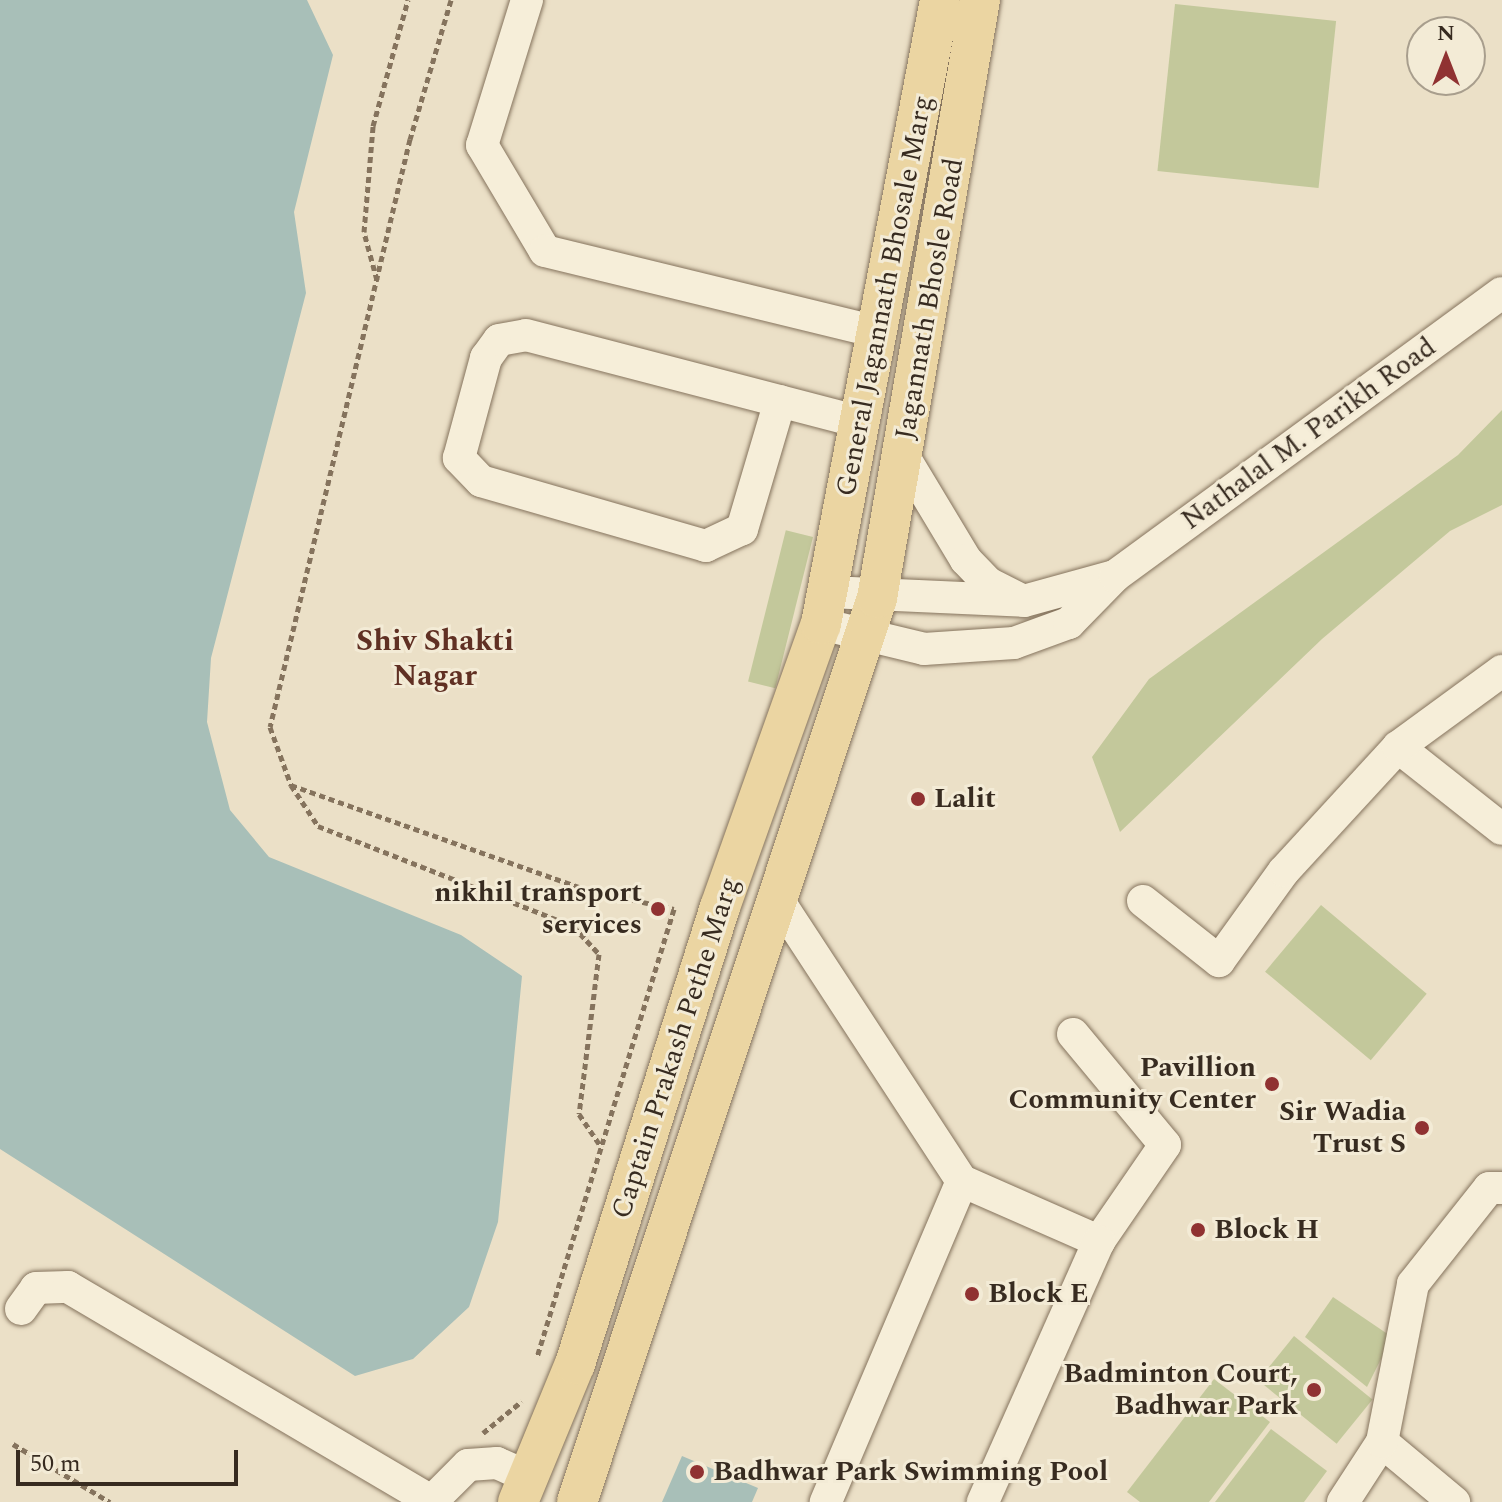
<!DOCTYPE html>
<html>
<head>
<meta charset="utf-8">
<style>
	body { margin:0 }
	#map { position:relative; width:1502px; height:1502px; overflow:hidden; background:#ebe0c7; font-family:Spectral,serif }
	div>[style] { position:absolute }
	.green>* { inset:0; background:#c3c89b; transform-origin:0 0 }
	.water>* { inset:0; background:#a8bfb8 }
	.path>* { height:5px; margin-top:-2.5px; transform-origin:0; background:repeating-linear-gradient(90deg,#85735d 0 6px,transparent 0 10px) }
	.roads { filter:drop-shadow(0 0 2px #85735d) drop-shadow(0 0 2px #85735d) }
	.minor>* { height:32px; margin:-16px; padding:0 16px; transform-origin:16px; border-radius:16px; background:#f6eed9 }
	.major>* { height:40px; margin:-20px; padding:0 20px; transform-origin:20px; border-radius:20px; background:#ebd5a2 }
	.dots>* { width:22px; height:22px; translate:-50% -50%; box-sizing:border-box; border:4px solid #f3ebd6; border-radius:50% }
	span { translate:-50% -50%; white-space:nowrap; text-align:center; line-height:1.15; -webkit-text-stroke:6px #f3ebd6; paint-order:stroke }
	.street-label { font-size:28px; color:#372b20 }
	.poi-label { font-size:28px; color:#372b20; font-weight:700 }
	.left { translate:0 -50%; text-align:left }
	.right { translate:-100% -50%; text-align:right }
	.neighbourhood-label { font-size:30px; color:#603023; font-weight:700 }
	.north { position:absolute; left:1406px; top:16px; width:80px; height:80px; box-sizing:border-box; background:#f3ebd6; border:2px solid #a89e8d; border-radius:50%; rotate:0deg; font-size:22px; font-weight:700; line-height:32px; text-align:center; color:#372b20 }
	.north::after { content:''; display:block; margin:auto; width:28px; height:36px; background:#903232; clip-path:polygon(50% 0,100% 100%,50% 72%,0 100%) }
	.scale { position:absolute; left:16px; top:1450px; width:222px; height:36px; box-sizing:border-box; border:4px solid #372b20; border-top:0; padding-left:10px; font-size:24px; line-height:28px; white-space:nowrap; color:#372b20; -webkit-text-stroke:6px #f3ebd6; paint-order:stroke }
</style>
</head>
<body>
<div id="map">
	<div class="green">
		<i style="left:1175px;top:4px;width:162px;height:168px;rotate:6deg"></i>
		<i style="clip-path:polygon(1502px 410px,1502px 505px,1450px 531px,1322px 639px,1120px 832px,1092px 757px,1149px 679px,1458px 455px)"></i>
		<i style="left:813px;top:537px;width:156px;height:28px;rotate:104deg"></i>
		<i style="left:1321px;top:905px;width:138px;height:87px;rotate:40deg"></i>
		<i style="clip-path:polygon(1333px 1297px,1392px 1337px,1367px 1387px,1305px 1337px)"></i>
		<i style="left:1294px;top:1336px;width:101px;height:57px;rotate:39deg"></i>
		<i style="clip-path:polygon(1214px 1379px,1270px 1422px,1209px 1502px,1140px 1502px,1127px 1492px)"></i>
		<i style="clip-path:polygon(1271px 1429px,1327px 1471px,1304px 1502px,1215px 1502px)"></i>
	</div>
	<div class="water">
		<i style="clip-path:polygon(0 0,307px 0,333px 55px,294px 212px,306px 293px,211px 658px,207px 722px,230px 810px,269px 857px,461px 935px,522px 976px,498px 1222px,469px 1307px,413px 1359px,355px 1376px,0 1149px)"></i>
		<i style="clip-path:polygon(682px 1456px,758px 1488px,752px 1502px,662px 1502px)"></i>
	</div>
	<div class="path">
		<i style="left:451px;top:0;width:145px;rotate:106.4deg"></i>
		<i style="left:410px;top:139px;width:604px;rotate:103.39deg"></i>
		<i style="left:270px;top:727px;width:62px;rotate:70.1deg"></i>
		<i style="left:291px;top:785px;width:311px;rotate:19.5deg"></i>
		<i style="left:584px;top:889px;width:92px;rotate:12.5deg"></i>
		<i style="left:674px;top:909px;width:469px;rotate:107deg"></i>
		<i style="left:377px;top:280px;width:50px;rotate:-105.2deg"></i>
		<i style="left:364px;top:232px;width:106px;rotate:-85.1deg"></i>
		<i style="left:373px;top:126px;width:131px;rotate:-74.5deg"></i>
		<i style="left:291px;top:785px;width:49px;rotate:56.6deg"></i>
		<i style="left:318px;top:826px;width:274px;rotate:21.4deg"></i>
		<i style="left:573px;top:926px;width:38px;rotate:47deg"></i>
		<i style="left:599px;top:954px;width:161px;rotate:97.1deg"></i>
		<i style="left:579px;top:1114px;width:40px;rotate:56deg"></i>
		<i style="left:483px;top:1433px;width:50px;rotate:-39.4deg"></i>
		<i style="left:13px;top:1444px;width:113px;rotate:30.9deg"></i>
	</div>
	<div class="roads">
		<div class="minor">
			<i style="left:527px;top:0;width:152px;rotate:107.2deg"></i>
			<i style="left:482px;top:145px;width:123px;rotate:59.3deg"></i>
			<i style="left:545px;top:251px;width:343px;rotate:13.7deg"></i>
			<i style="left:780px;top:401px;width:134px;rotate:106.5deg"></i>
			<i style="left:742px;top:529px;width:40px;rotate:155deg"></i>
			<i style="left:706px;top:546px;width:234px;rotate:-163.9deg"></i>
			<i style="left:481px;top:481px;width:32px;rotate:-134deg"></i>
			<i style="left:459px;top:458px;width:104px;rotate:-74.9deg"></i>
			<i style="left:486px;top:358px;width:22px;rotate:-54deg"></i>
			<i style="left:499px;top:340px;width:27px;rotate:-10deg"></i>
			<i style="left:526px;top:335px;width:346px;rotate:14.6deg"></i>
			<i style="left:904px;top:457px;width:120px;rotate:59deg"></i>
			<i style="left:966px;top:560px;width:32px;rotate:46deg"></i>
			<i style="left:988px;top:583px;width:36px;rotate:27deg"></i>
			<i style="left:829px;top:592px;width:195px;rotate:2.6deg"></i>
			<i style="left:1024px;top:601px;width:94px;rotate:-15.4deg"></i>
			<i style="left:821px;top:624px;width:106px;rotate:13.6deg"></i>
			<i style="left:924px;top:649px;width:90px;rotate:-3.8deg"></i>
			<i style="left:1014px;top:643px;width:59px;rotate:-20deg"></i>
			<i style="left:1069px;top:623px;width:66px;rotate:-45.6deg"></i>
			<i style="left:1115px;top:576px;width:479px;rotate:-36.2deg"></i>
			<i style="left:1398px;top:747px;width:132px;rotate:38.3deg"></i>
			<i style="left:778px;top:900px;width:336px;rotate:56.8deg"></i>
			<i style="left:962px;top:1181px;width:349px;rotate:113deg"></i>
			<i style="left:1143px;top:901px;width:97px;rotate:38.3deg"></i>
			<i style="left:1219px;top:961px;width:111px;rotate:-54.2deg"></i>
			<i style="left:1284px;top:871px;width:168px;rotate:-47.4deg"></i>
			<i style="left:1398px;top:747px;width:129px;rotate:-36.2deg"></i>
			<i style="left:1073px;top:1034px;width:144px;rotate:50.3deg"></i>
			<i style="left:1165px;top:1145px;width:116px;rotate:124.5deg"></i>
			<i style="left:962px;top:1181px;width:150px;rotate:23.7deg"></i>
			<i style="left:1099px;top:1241px;width:286px;rotate:114deg"></i>
			<i style="left:21px;top:1309px;width:26px;rotate:-54deg"></i>
			<i style="left:36px;top:1288px;width:32px;rotate:-2deg"></i>
			<i style="left:68px;top:1287px;width:422px;rotate:30.5deg"></i>
			<i style="left:432px;top:1501px;width:51px;rotate:-45deg"></i>
			<i style="left:468px;top:1465px;width:29px;rotate:-4deg"></i>
			<i style="left:497px;top:1463px;width:34px;rotate:24deg"></i>
			<i style="left:1382px;top:1442px;width:94px;rotate:39.8deg"></i>
			<i style="left:1343px;top:1502px;width:72px;rotate:-57deg"></i>
			<i style="left:1382px;top:1442px;width:161px;rotate:-78.9deg"></i>
			<i style="left:1413px;top:1284px;width:122px;rotate:-51.6deg"></i>
			<i style="left:1489px;top:1188px;width:13px"></i>
		</div>
		<div class="major">
			<i style="left:518px;top:1502px;width:149px;rotate:-67.6deg"></i>
			<i style="left:575px;top:1364px;width:479px;rotate:-72.4deg"></i>
			<i style="left:720px;top:907px;width:300px;rotate:-70.4deg"></i>
			<i style="left:821px;top:624px;width:635px;rotate:-79.2deg"></i>
			<i style="left:577px;top:1502px;width:952px;rotate:-71.64deg"></i>
			<i style="left:877px;top:598px;width:607px;rotate:-80.23deg"></i>
		</div>
	</div>
	<div class="dots">
		<i style="left:918px;top:799px;background:#903232"></i>
		<i style="left:658px;top:909px;background:#903232"></i>
		<i style="left:1272px;top:1084px;background:#903232"></i>
		<i style="left:1422px;top:1128px;background:#903232"></i>
		<i style="left:1198px;top:1230px;background:#903232"></i>
		<i style="left:972px;top:1294px;background:#903232"></i>
		<i style="left:1314px;top:1390px;background:#903232"></i>
		<i style="left:697px;top:1472px;background:#903232"></i>
	</div>
	<div class="street-label">
		<span style="left:885px;top:296px;rotate:-79deg">General Jagannath Bhosale Marg</span>
		<span style="left:930px;top:299px;rotate:-80deg">Jagannath Bhosle Road</span>
		<span style="left:1309px;top:434px;rotate:-36deg">Nathalal M. Parikh Road</span>
		<span style="left:676px;top:1048px;rotate:-72deg">Captain Prakash Pethe Marg</span>
	</div>
	<div class="poi-label">
		<span class="left" style="left:934px;top:799px">Lalit</span>
		<span class="right" style="left:642px;top:909px">nikhil transport<br>services</span>
		<span class="right" style="left:1256px;top:1084px">Pavillion<br>Community Center</span>
		<span class="right" style="left:1406px;top:1128px">Sir Wadia<br>Trust S</span>
		<span class="left" style="left:1214px;top:1230px">Block H</span>
		<span class="left" style="left:988px;top:1294px">Block E</span>
		<span class="right" style="left:1298px;top:1390px">Badminton Court,<br>Badhwar Park</span>
		<span class="left" style="left:713px;top:1472px">Badhwar Park Swimming Pool</span>
	</div>
	<div class="neighbourhood-label">
		<span style="left:435px;top:658px">Shiv Shakti<br>Nagar</span>
	</div>
	<div class="north">N</div>
	<div class="scale">50 m</div>
</div>
</body>
</html>
